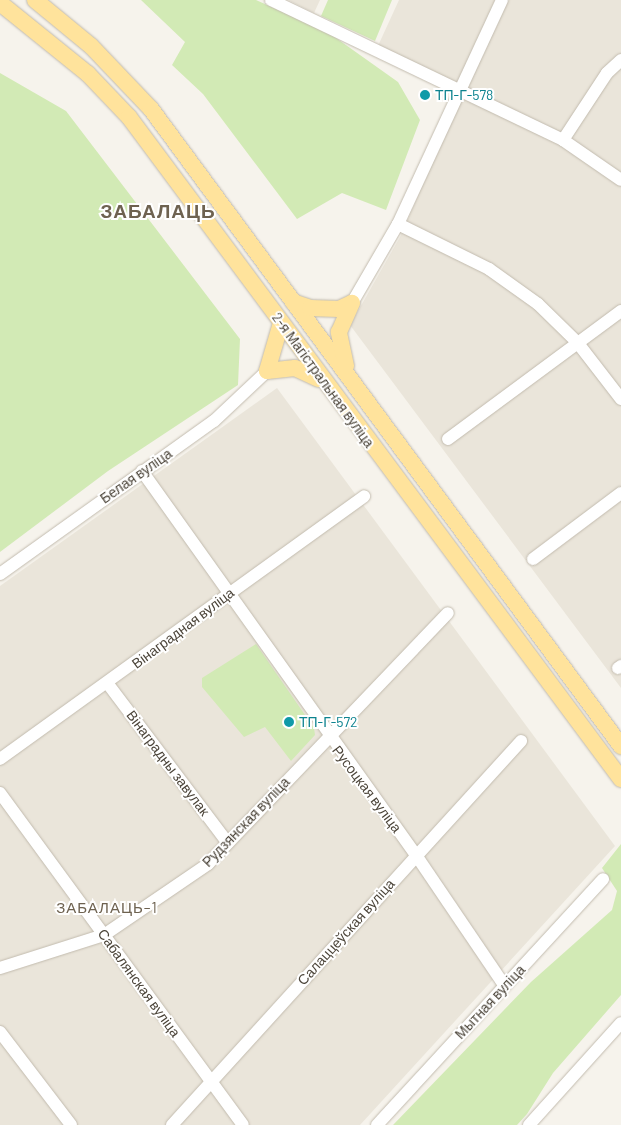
<!DOCTYPE html>
<html>
<head>
<meta charset="utf-8">
<style>
	body { margin:0 }
	#map { position:relative; width:621px; height:1125px; overflow:hidden; background:#f6f3ec; font-family:Barlow,sans-serif }
	div>[style] { position:absolute }
	.residential>* { inset:0; background:#eae5da }
	.green>* { inset:0; background:#d2eab5 }
	.roads { filter:drop-shadow(0 0 1px #c2bbae) drop-shadow(0 0 1px #c2bbae) }
	.minor>* { height:12px; margin:-6px; padding:0 6px; transform-origin:6px; border-radius:6px; background:#fff }
	.major>* { height:16px; margin:-8px; padding:0 8px; transform-origin:8px; border-radius:8px; background:#ffe39c }
	.dots>* { width:14px; height:14px; translate:-50% -50%; box-sizing:border-box; border:2px solid #fff; border-radius:50% }
	span { translate:-50% -50%; white-space:nowrap; text-align:center; line-height:1.15; -webkit-text-stroke:4px #fff; paint-order:stroke }
	.culture-label { font-size:14px; color:#0d838f }
	.left { translate:0 -50%; text-align:left }
	.street-label { font-size:14px; color:#4b4439 }
	.neighbourhood-label { font-size:15px; color:#6e6250; letter-spacing:1px }
	.district-label { font-size:19px; color:#6e6250; font-weight:700; letter-spacing:1px }
</style>
</head>
<body>
<div id="map">
	<div class="residential">
		<i style="clip-path:polygon(288px 0,320px 0,314px 13px)"></i>
		<i style="clip-path:polygon(399px 0,621px 0,621px 688px,350px 325px,400px 237px,465px 89px,377px 48px)"></i>
		<i style="clip-path:polygon(277px 388px,615px 846px,360px 1125px,0 1125px,0 586px)"></i>
	</div>
	<div class="green">
		<i style="clip-path:polygon(141px 0,256px 0,329px 33px,398px 82px,420px 120px,386px 210px,342px 193px,297px 219px,203px 94px,172px 65px,185px 42px)"></i>
		<i style="clip-path:polygon(328px 0,392px 0,375px 41px,321px 16px)"></i>
		<i style="clip-path:polygon(0 73px,66px 111px,240px 339px,238px 385px,108px 471px,0 552px)"></i>
		<i style="clip-path:polygon(256px 644px,314px 728px,315px 735px,291px 761px,265px 727px,244px 737px,202px 687px,202px 678px)"></i>
		<i style="clip-path:polygon(621px 844px,621px 995px,553px 1073px,527px 1114px,517px 1125px,393px 1125px,531px 982px,612px 910px,617px 891px,602px 868px)"></i>
	</div>
	<div class="roads">
		<div class="minor">
			<i style="left:271px;top:0;width:324px;rotate:25.6deg"></i>
			<i style="left:563px;top:140px;width:70px;rotate:34.6deg"></i>
			<i style="left:563px;top:140px;width:80px;rotate:-56.7deg"></i>
			<i style="left:607px;top:73px;width:19px;rotate:-43deg"></i>
			<i style="left:398px;top:224px;width:102px;rotate:26.3deg"></i>
			<i style="left:489px;top:269px;width:60px;rotate:35.5deg"></i>
			<i style="left:538px;top:304px;width:54px;rotate:44.3deg"></i>
			<i style="left:577px;top:342px;width:72px;rotate:52.3deg"></i>
			<i style="left:352px;top:303px;width:91px;rotate:-59.8deg"></i>
			<i style="left:398px;top:224px;width:247px;rotate:-65.1deg"></i>
			<i style="left:448px;top:439px;width:215px;rotate:-36.5deg"></i>
			<i style="left:142px;top:471px;width:472px;rotate:54.5deg"></i>
			<i style="left:416px;top:855px;width:157px;rotate:55.9deg"></i>
			<i style="left:533px;top:559px;width:110px;rotate:-36.9deg"></i>
			<i style="left:0;top:574px;width:263px;rotate:-35.6deg"></i>
			<i style="left:214px;top:421px;width:73px;rotate:-43.3deg"></i>
			<i style="left:618px;top:668px;width:4px;rotate:-34deg"></i>
			<i style="left:108px;top:684px;width:199px;rotate:53deg"></i>
			<i style="left:0;top:759px;width:449px;rotate:-35.8deg"></i>
			<i style="left:0;top:793px;width:411px;rotate:53.8deg"></i>
			<i style="left:0;top:968px;width:109px;rotate:-17.6deg"></i>
			<i style="left:104px;top:935px;width:126px;rotate:-34.3deg"></i>
			<i style="left:208px;top:864px;width:347px;rotate:-46.3deg"></i>
			<i style="left:0;top:1032px;width:117px;rotate:52.6deg"></i>
			<i style="left:172px;top:1125px;width:519px;rotate:-47.73deg"></i>
			<i style="left:377px;top:1125px;width:334px;rotate:-47.4deg"></i>
			<i style="left:529px;top:1125px;width:137px;rotate:-48deg"></i>
		</div>
		<div class="major">
			<i style="left:35px;top:0;width:72px;rotate:39.4deg"></i>
			<i style="left:91px;top:46px;width:87px;rotate:46.4deg"></i>
			<i style="left:151px;top:109px;width:792px;rotate:53.58deg"></i>
			<i style="left:0;top:3px;width:113px;rotate:38.9deg"></i>
			<i style="left:88px;top:74px;width:59px;rotate:46.4deg"></i>
			<i style="left:129px;top:117px;width:825px;rotate:53.38deg"></i>
			<i style="left:293px;top:302px;width:18px;rotate:19deg"></i>
			<i style="left:310px;top:308px;width:29px;rotate:2deg"></i>
			<i style="left:339px;top:309px;width:14px;rotate:-25deg"></i>
			<i style="left:346px;top:366px;width:35px;rotate:-102deg"></i>
			<i style="left:339px;top:332px;width:32px;rotate:-66deg"></i>
			<i style="left:267px;top:371px;width:28px;rotate:-6deg"></i>
			<i style="left:295px;top:368px;width:26px;rotate:25deg"></i>
			<i style="left:267px;top:371px;width:50px;rotate:-73.7deg"></i>
		</div>
	</div>
	<div class="dots">
		<i style="left:425px;top:95px;background:#0f9aa8"></i>
		<i style="left:289px;top:722px;background:#0f9aa8"></i>
	</div>
	<div class="culture-label">
		<span class="left" style="left:435px;top:95px">ТП-Г-578</span>
		<span class="left" style="left:299px;top:722px">ТП-Г-572</span>
	</div>
	<div class="street-label">
		<span style="left:323px;top:380px;rotate:54deg">2-я Магістральная вуліца</span>
		<span style="left:136px;top:476px;rotate:-35deg">Белая вуліца</span>
		<span style="left:183px;top:628px;rotate:-37deg">Вінаградная вуліца</span>
		<span style="left:168px;top:763px;rotate:53deg">Вінаградны завулак</span>
		<span style="left:367px;top:789px;rotate:53deg">Русоцкая вуліца</span>
		<span style="left:246px;top:822px;rotate:-46deg">Рудзянская вуліца</span>
		<span style="left:346px;top:932px;rotate:-48deg">Салаццеўская вуліца</span>
		<span style="left:139px;top:983px;rotate:54deg">Сабалянская вуліца</span>
		<span style="left:490px;top:1002px;rotate:-47deg">Мытная вуліца</span>
	</div>
	<div class="neighbourhood-label">
		<span style="left:107px;top:908px">ЗАБАЛАЦЬ–1</span>
	</div>
	<div class="district-label">
		<span style="left:158px;top:211px">ЗАБАЛАЦЬ</span>
	</div>
</div>
</body>
</html>
